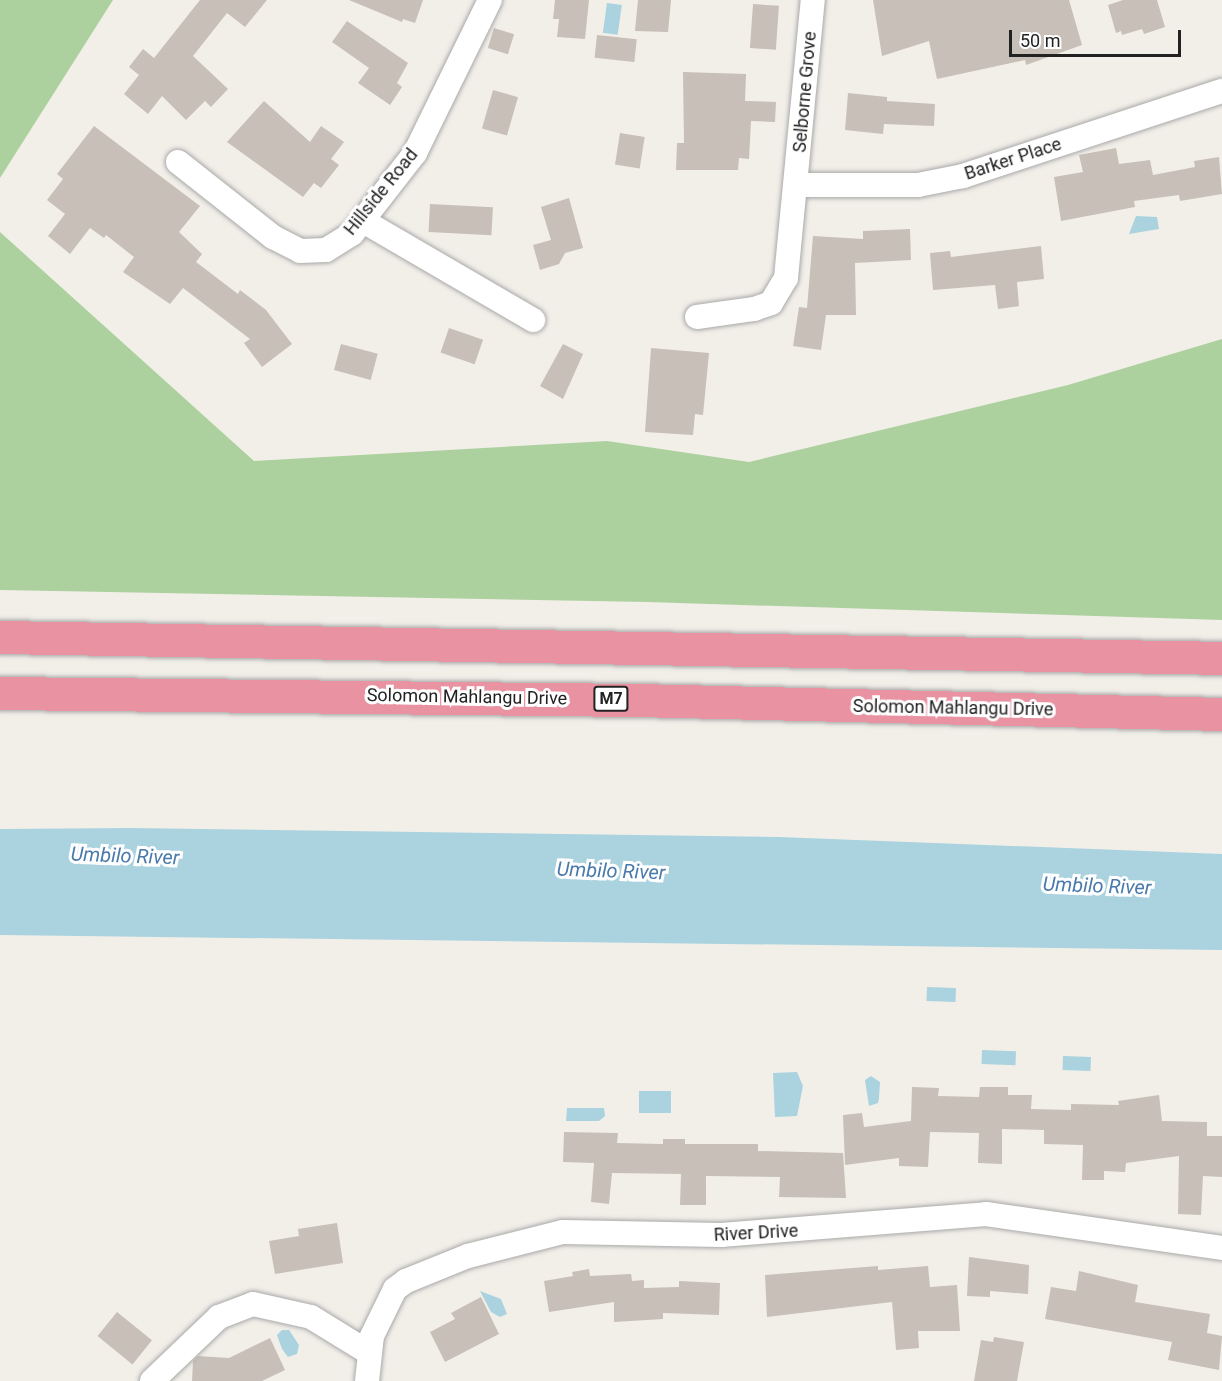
<!DOCTYPE html>
<html>
<head>
<meta charset="utf-8">
<style>
	body { margin:0 }
	#map { position:relative; width:1222px; height:1381px; overflow:hidden; background:#f2efe9; font-family:Roboto,sans-serif }
	div>[style] { position:absolute }
	.forest>* { inset:0; background:#add19e }
	.water>* { inset:0; background:#aad3df; transform-origin:0 0 }
	.building>* { inset:0; background:#c7bfb8; transform-origin:0 0 }
	.roads { filter:drop-shadow(0 0 2px #a9a9a9) drop-shadow(0 0 2px #a9a9a9) }
	.minor>* { height:24px; margin:-12px; padding:0 12px; transform-origin:12px; border-radius:12px; background:#fff }
	.highway>* { height:33px; margin:-16.5px; padding:0 16.5px; transform-origin:16.5px; border-radius:16.5px; background:#e892a2 }
	span { translate:-50% -50%; white-space:nowrap; text-align:center; line-height:1.15; -webkit-text-stroke:6px #fff; paint-order:stroke }
	.shield-label span { padding:2px 4px; background:#fff; border:2px solid; border-radius:4px; -webkit-text-stroke-width:0 }
	.shield-label { font-size:16px; color:#222; font-weight:700 }
	.street-label { font-size:18px; color:#222 }
	.water-label { font-size:20px; color:#4a7aab; font-style:italic }
	.scale { position:absolute; left:1009px; top:30px; width:172px; height:27px; box-sizing:border-box; border:3px solid #222; border-top:0; padding-left:8px; font-size:18px; line-height:21px; white-space:nowrap; color:#222; -webkit-text-stroke:4px #fff; paint-order:stroke }
</style>
</head>
<body>
<div id="map">
	<div class="forest">
		<i style="clip-path:polygon(0 0,113px 0,0 178px)"></i>
		<i style="clip-path:polygon(0 232px,254px 461px,607px 441px,749px 462px,1068px 385px,1222px 339px,1222px 620px,647px 602px,0 590px)"></i>
	</div>
	<div class="water">
		<i style="left:607px;top:3px;width:15px;height:30px;rotate:8deg"></i>
		<i style="clip-path:polygon(1136px 216px,1157px 217px,1159px 229px,1129px 234px)"></i>
		<i style="clip-path:polygon(131px 828px,779px 837px,1222px 854px,1222px 950px,0 935px,0 829px)"></i>
		<i style="left:927px;top:987px;width:29px;height:14px;rotate:2deg"></i>
		<i style="left:982px;top:1050px;width:34px;height:14px;rotate:2deg"></i>
		<i style="left:1063px;top:1056px;width:28px;height:14px;rotate:2deg"></i>
		<i style="clip-path:polygon(797px 1072px,803px 1086px,797px 1116px,775px 1117px,773px 1073px)"></i>
		<i style="clip-path:polygon(871px 1076px,880px 1082px,879px 1098px,878px 1103px,869px 1106px,865px 1080px)"></i>
		<i style="left:639px;top:1091px;width:32px;height:22px"></i>
		<i style="clip-path:polygon(567px 1108px,604px 1108px,605px 1116px,599px 1121px,566px 1121px)"></i>
		<i style="clip-path:polygon(480px 1291px,501px 1299px,507px 1314px,500px 1317px,491px 1312px)"></i>
		<i style="clip-path:polygon(282px 1330px,289px 1330px,299px 1345px,297px 1354px,288px 1357px,282px 1349px,277px 1335px)"></i>
	</div>
	<div class="building">
		<i style="clip-path:polygon(200px 0,267px 0,245px 27px,227px 13px,193px 56px,228px 89px,211px 107px,205px 101px,186px 120px,162px 96px,148px 114px,124px 94px,139px 75px,129px 67px,143px 49px,154px 58px)"></i>
		<i style="clip-path:polygon(349px 0,423px 0,415px 23px,403px 19px,402px 22px)"></i>
		<i style="clip-path:polygon(555px 0,589px 0,585px 39px,557px 37px,559px 19px,553px 19px)"></i>
		<i style="clip-path:polygon(638px 0,671px 0,668px 32px,635px 31px)"></i>
		<i style="clip-path:polygon(873px 0,1069px 0,1082px 45px,1026px 65px,1025px 60px,937px 79px,929px 41px,882px 56px)"></i>
		<i style="clip-path:polygon(1123px 0,1157px 0,1165px 27px,1144px 34px,1142px 29px,1122px 35px,1121px 31px,1116px 33px,1108px 5px)"></i>
		<i style="left:753px;top:4px;width:26px;height:44px;rotate:4deg"></i>
		<i style="clip-path:polygon(347px 21px,408px 63px,397px 83px,402px 87px,390px 105px,358px 83px,369px 68px,332px 42px)"></i>
		<i style="left:494px;top:28px;width:21px;height:21px;rotate:17deg"></i>
		<i style="left:597px;top:35px;width:40px;height:23px;rotate:6deg"></i>
		<i style="clip-path:polygon(683px 72px,746px 74px,745px 101px,776px 102px,775px 122px,751px 121px,749px 159px,739px 158px,738px 170px,676px 170px,677px 143px,684px 143px)"></i>
		<i style="left:493px;top:90px;width:26px;height:40px;rotate:16deg"></i>
		<i style="clip-path:polygon(848px 93px,887px 97px,887px 101px,935px 104px,934px 126px,884px 124px,883px 134px,845px 130px)"></i>
		<i style="clip-path:polygon(264px 101px,310px 142px,321px 126px,344px 142px,331px 159px,339px 165px,321px 188px,314px 183px,303px 197px,227px 142px)"></i>
		<i style="clip-path:polygon(94px 126px,200px 206px,179px 232px,202px 254px,196px 262px,238px 294px,240px 290px,266px 310px,292px 344px,262px 367px,244px 343px,250px 339px,183px 288px,170px 304px,123px 272px,134px 257px,106px 235px,104px 238px,90px 228px,70px 254px,48px 236px,65px 214px,47px 200px,63px 179px,57px 174px)"></i>
		<i style="left:620px;top:133px;width:25px;height:32px;rotate:9deg"></i>
		<i style="clip-path:polygon(1116px 148px,1119px 164px,1150px 160px,1153px 175px,1195px 167px,1194px 161px,1219px 157px,1222px 194px,1180px 201px,1179px 195px,1134px 201px,1135px 207px,1061px 221px,1054px 177px,1083px 172px,1079px 155px)"></i>
		<i style="clip-path:polygon(569px 198px,583px 248px,565px 253px,559px 264px,540px 270px,533px 245px,551px 240px,541px 207px)"></i>
		<i style="left:430px;top:204px;width:63px;height:28px;rotate:3deg"></i>
		<i style="clip-path:polygon(910px 229px,911px 260px,855px 263px,856px 315px,826px 315px,821px 350px,793px 346px,799px 307px,807px 308px,813px 236px,863px 239px,863px 231px)"></i>
		<i style="clip-path:polygon(1041px 246px,1044px 279px,1017px 282px,1019px 306px,998px 309px,995px 285px,933px 290px,930px 253px,950px 251px,951px 257px)"></i>
		<i style="left:449px;top:328px;width:36px;height:26px;rotate:19deg"></i>
		<i style="left:341px;top:344px;width:38px;height:27px;rotate:15deg"></i>
		<i style="clip-path:polygon(563px 344px,583px 354px,563px 399px,540px 386px)"></i>
		<i style="clip-path:polygon(651px 348px,709px 353px,703px 415px,695px 414px,693px 435px,645px 432px)"></i>
		<i style="clip-path:polygon(912px 1087px,939px 1088px,938px 1096px,979px 1097px,980px 1087px,1008px 1087px,1008px 1095px,1032px 1095px,1031px 1109px,1071px 1110px,1071px 1104px,1119px 1105px,1118px 1101px,1159px 1095px,1162px 1121px,1207px 1122px,1207px 1136px,1222px 1136px,1222px 1177px,1203px 1176px,1201px 1215px,1178px 1214px,1179px 1156px,1126px 1163px,1125px 1172px,1104px 1171px,1104px 1180px,1082px 1180px,1083px 1145px,1044px 1144px,1044px 1130px,1002px 1129px,1002px 1164px,978px 1163px,979px 1133px,930px 1132px,928px 1167px,899px 1166px,899px 1158px,845px 1165px,843px 1115px,862px 1113px,864px 1127px,911px 1121px)"></i>
		<i style="clip-path:polygon(564px 1132px,618px 1133px,617px 1143px,663px 1144px,663px 1139px,685px 1139px,685px 1144px,758px 1144px,758px 1151px,843px 1153px,846px 1198px,779px 1197px,780px 1177px,706px 1176px,706px 1205px,680px 1205px,681px 1174px,612px 1173px,609px 1204px,591px 1202px,594px 1163px,563px 1162px)"></i>
		<i style="clip-path:polygon(337px 1223px,343px 1263px,275px 1274px,269px 1241px,299px 1236px,298px 1229px)"></i>
		<i style="clip-path:polygon(969px 1257px,1029px 1265px,1028px 1294px,990px 1291px,990px 1297px,967px 1296px)"></i>
		<i style="clip-path:polygon(878px 1266px,878px 1270px,928px 1266px,930px 1287px,957px 1285px,960px 1331px,918px 1331px,919px 1348px,896px 1350px,892px 1302px,767px 1317px,765px 1275px)"></i>
		<i style="clip-path:polygon(589px 1269px,590px 1276px,631px 1274px,632px 1281px,644px 1280px,644px 1288px,679px 1287px,679px 1281px,720px 1283px,719px 1315px,663px 1313px,663px 1319px,614px 1322px,614px 1302px,549px 1312px,544px 1281px,573px 1276px,572px 1272px)"></i>
		<i style="clip-path:polygon(1079px 1271px,1138px 1285px,1135px 1302px,1210px 1314px,1207px 1333px,1222px 1336px,1219px 1370px,1168px 1360px,1172px 1342px,1045px 1319px,1051px 1287px,1076px 1291px)"></i>
		<i style="clip-path:polygon(481px 1297px,499px 1334px,445px 1362px,430px 1332px,455px 1319px,451px 1313px)"></i>
		<i style="left:117px;top:1312px;width:45px;height:31px;rotate:39deg"></i>
		<i style="clip-path:polygon(994px 1337px,1024px 1342px,1017px 1381px,974px 1381px,981px 1340px,993px 1342px)"></i>
		<i style="clip-path:polygon(270px 1338px,285px 1370px,262px 1381px,192px 1381px,193px 1361px,198px 1356px,229px 1358px)"></i>
	</div>
	<div class="roads">
		<div class="minor">
			<i style="left:178px;top:162px;width:121px;rotate:38.3deg"></i>
			<i style="left:273px;top:237px;width:30px;rotate:27deg"></i>
			<i style="left:300px;top:251px;width:26px;rotate:-2deg"></i>
			<i style="left:326px;top:250px;width:31px;rotate:-32deg"></i>
			<i style="left:352px;top:234px;width:103px;rotate:-52.1deg"></i>
			<i style="left:415px;top:153px;width:170px;rotate:-63.9deg"></i>
			<i style="left:797px;top:185px;width:121px"></i>
			<i style="left:918px;top:185px;width:46px;rotate:-11.3deg"></i>
			<i style="left:963px;top:176px;width:273px;rotate:-18.2deg"></i>
			<i style="left:363px;top:221px;width:197px;rotate:30.2deg"></i>
			<i style="left:697px;top:317px;width:58px;rotate:-8deg"></i>
			<i style="left:754px;top:309px;width:18px;rotate:-19deg"></i>
			<i style="left:771px;top:303px;width:29px;rotate:-59deg"></i>
			<i style="left:786px;top:278px;width:279px;rotate:-84.5deg"></i>
			<i style="left:152px;top:1381px;width:93px;rotate:-43.7deg"></i>
			<i style="left:219px;top:1317px;width:36px;rotate:-21deg"></i>
			<i style="left:253px;top:1304px;width:59px;rotate:12.6deg"></i>
			<i style="left:311px;top:1317px;width:67px;rotate:31.6deg"></i>
			<i style="left:367px;top:1381px;width:45px;rotate:-83.7deg"></i>
			<i style="left:372px;top:1336px;width:52px;rotate:-63.9deg"></i>
			<i style="left:395px;top:1289px;width:14px;rotate:-36deg"></i>
			<i style="left:406px;top:1281px;width:67px;rotate:-22deg"></i>
			<i style="left:468px;top:1256px;width:98px;rotate:-14.2deg"></i>
			<i style="left:563px;top:1232px;width:158px;rotate:1.1deg"></i>
			<i style="left:721px;top:1235px;width:266px;rotate:-4.5deg"></i>
			<i style="left:986px;top:1214px;width:238px;rotate:8.2deg"></i>
		</div>
		<div class="highway">
			<i style="left:0;top:637px;width:1222px;rotate:0.98deg"></i>
			<i style="left:0;top:693px;width:637px;rotate:0.63deg"></i>
			<i style="left:637px;top:700px;width:585px;rotate:1.37deg"></i>
		</div>
	</div>
	<div class="shield-label">
		<span style="left:611px;top:699px">M7</span>
	</div>
	<div class="street-label">
		<span style="left:805px;top:92px;rotate:-85deg">Selborne Grove</span>
		<span style="left:1013px;top:159px;rotate:-18deg">Barker Place</span>
		<span style="left:381px;top:192px;rotate:-51deg">Hillside Road</span>
		<span style="left:467px;top:697px;rotate:1deg">Solomon Mahlangu Drive</span>
		<span style="left:953px;top:708px;rotate:1deg">Solomon Mahlangu Drive</span>
		<span style="left:756px;top:1233px;rotate:-3deg">River Drive</span>
	</div>
	<div class="water-label">
		<span style="left:125px;top:856px;rotate:2deg">Umbilo River</span>
		<span style="left:611px;top:871px;rotate:2deg">Umbilo River</span>
		<span style="left:1097px;top:886px;rotate:2deg">Umbilo River</span>
	</div>
	<div class="scale">50 m</div>
</div>
</body>
</html>
